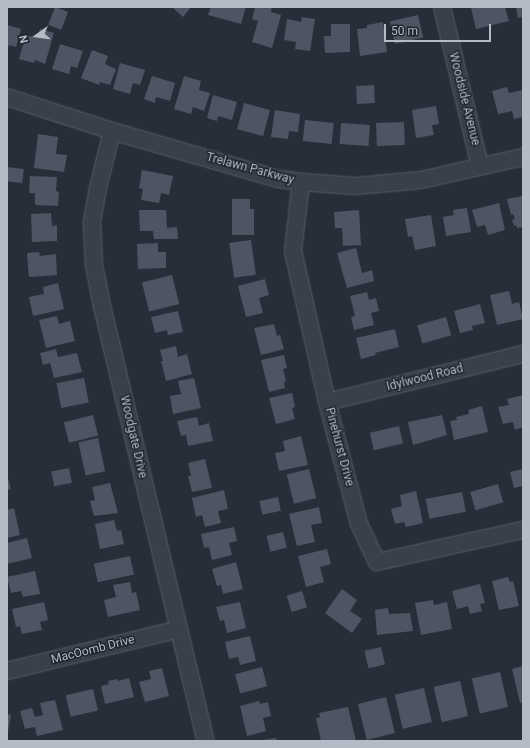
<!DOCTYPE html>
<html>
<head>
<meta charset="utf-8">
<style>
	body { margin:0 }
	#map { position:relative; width:530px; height:748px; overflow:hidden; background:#262e3a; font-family:Roboto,sans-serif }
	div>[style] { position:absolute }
	.building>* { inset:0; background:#4d5563; transform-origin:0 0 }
	.roads { filter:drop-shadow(0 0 1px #585e68) drop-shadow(0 0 1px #585e68) }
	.minor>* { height:16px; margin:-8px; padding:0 8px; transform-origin:8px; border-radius:8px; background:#3a404a }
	span { translate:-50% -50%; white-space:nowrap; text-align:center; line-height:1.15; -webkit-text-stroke:3px #1f252f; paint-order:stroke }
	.street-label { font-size:12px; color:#b5bbc6 }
	.frame { position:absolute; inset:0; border:8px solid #b5bbc6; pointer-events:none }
	.north { position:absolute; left:16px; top:16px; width:40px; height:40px; -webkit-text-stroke:3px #1f252f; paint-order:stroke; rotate:256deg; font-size:11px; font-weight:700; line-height:16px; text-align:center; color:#b5bbc6 }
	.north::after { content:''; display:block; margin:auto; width:14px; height:18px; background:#b5bbc6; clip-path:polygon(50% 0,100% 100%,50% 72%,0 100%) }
	.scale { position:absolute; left:384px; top:24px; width:107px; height:18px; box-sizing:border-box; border:2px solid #b5bbc6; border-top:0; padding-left:5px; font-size:12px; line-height:14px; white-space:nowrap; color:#b5bbc6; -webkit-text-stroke:3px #1f252f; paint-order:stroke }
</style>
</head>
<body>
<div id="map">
	<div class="building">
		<i style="left:55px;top:7px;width:14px;height:19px;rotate:21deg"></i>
		<i style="clip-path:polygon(172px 7px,191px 7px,183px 17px)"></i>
		<i style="clip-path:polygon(211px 7px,246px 7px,241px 24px,208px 15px)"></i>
		<i style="clip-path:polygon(255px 7px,272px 7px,271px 12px,281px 15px,272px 48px,252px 42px,258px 21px,252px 19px)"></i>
		<i style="clip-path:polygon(476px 7px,505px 7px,509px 21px,476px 29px,471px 8px)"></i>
		<i style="clip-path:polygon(516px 7px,523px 7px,523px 17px,518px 18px)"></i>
		<i style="left:418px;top:15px;width:23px;height:29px;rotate:77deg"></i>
		<i style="clip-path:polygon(302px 17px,315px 19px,310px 51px,295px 49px,296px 42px,284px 40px,287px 19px,301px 22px)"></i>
		<i style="clip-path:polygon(383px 22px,387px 52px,360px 56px,357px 29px,367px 28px,367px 25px)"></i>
		<i style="clip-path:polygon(331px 24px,350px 24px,350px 52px,325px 53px,324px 36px,331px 36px)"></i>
		<i style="clip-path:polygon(7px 25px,21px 29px,16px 47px,9px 45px,7px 51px)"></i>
		<i style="clip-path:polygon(40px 29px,54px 33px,45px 64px,35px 60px,34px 63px,19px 59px,26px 35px,37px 38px)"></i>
		<i style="clip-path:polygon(60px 44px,83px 51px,77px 68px,71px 66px,69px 74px,52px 69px)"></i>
		<i style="clip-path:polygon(92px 50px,108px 56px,105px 64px,116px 69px,110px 85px,100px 82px,99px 85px,81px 78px)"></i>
		<i style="clip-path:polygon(120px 63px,145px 70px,140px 85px,133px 83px,130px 94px,113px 89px)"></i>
		<i style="clip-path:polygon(152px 76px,175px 83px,170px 101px,156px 97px,155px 103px,144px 99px)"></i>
		<i style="clip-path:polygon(184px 76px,201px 81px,199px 90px,210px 93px,204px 111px,193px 107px,191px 114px,174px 109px)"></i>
		<i style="left:374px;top:85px;width:18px;height:18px;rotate:87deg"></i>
		<i style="clip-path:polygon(507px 87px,509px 93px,523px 90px,523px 117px,514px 119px,512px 111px,498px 114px,492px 91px)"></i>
		<i style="clip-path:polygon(213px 95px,237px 102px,232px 120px,218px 116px,217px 121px,207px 118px)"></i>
		<i style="left:244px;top:103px;width:27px;height:27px;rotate:15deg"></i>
		<i style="clip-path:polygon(436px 106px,439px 124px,432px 125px,434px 135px,416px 138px,412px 110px)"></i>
		<i style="clip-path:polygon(275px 110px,300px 114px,298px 132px,289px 131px,288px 139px,271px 137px)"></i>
		<i style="left:305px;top:120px;width:29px;height:21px;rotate:6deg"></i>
		<i style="left:404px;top:122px;width:23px;height:28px;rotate:88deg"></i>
		<i style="left:341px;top:123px;width:29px;height:21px;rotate:4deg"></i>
		<i style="clip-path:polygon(38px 134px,58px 137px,56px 154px,67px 155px,64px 172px,34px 168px)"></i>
		<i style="left:7px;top:167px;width:17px;height:14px;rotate:7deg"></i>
		<i style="clip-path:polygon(142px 170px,173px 176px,169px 195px,161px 193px,159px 203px,141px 200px,143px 189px,139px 188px)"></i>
		<i style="clip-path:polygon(30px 176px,57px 177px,56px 191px,59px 192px,58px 206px,35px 205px,35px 193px,29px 193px)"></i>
		<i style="clip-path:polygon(523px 196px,523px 227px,517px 228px,516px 225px,514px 226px,512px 220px,515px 219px,513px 214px,511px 215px,507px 199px)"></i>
		<i style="clip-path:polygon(232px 199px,250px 199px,250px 209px,254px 209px,254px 235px,232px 235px)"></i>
		<i style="clip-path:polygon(499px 203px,505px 230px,488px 235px,485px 225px,477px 227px,472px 210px)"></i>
		<i style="clip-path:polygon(467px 208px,471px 232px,446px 236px,443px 217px,454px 215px,453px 210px)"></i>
		<i style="clip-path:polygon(139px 210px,166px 210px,167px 228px,177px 227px,178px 239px,154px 239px,153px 231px,140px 231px)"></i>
		<i style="clip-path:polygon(359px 210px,361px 245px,343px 246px,342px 228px,335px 228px,334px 212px)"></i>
		<i style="clip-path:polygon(51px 213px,52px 226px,57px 225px,57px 241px,32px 242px,31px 214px)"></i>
		<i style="clip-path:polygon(431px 215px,436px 246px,415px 250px,412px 236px,408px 237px,405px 219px)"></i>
		<i style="left:251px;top:240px;width:35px;height:22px;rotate:82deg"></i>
		<i style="clip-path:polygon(158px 243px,158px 252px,166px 252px,166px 268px,138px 269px,137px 244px)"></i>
		<i style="clip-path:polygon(356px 248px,362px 273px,372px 270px,374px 281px,347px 288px,337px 253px)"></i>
		<i style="clip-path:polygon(39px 252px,40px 256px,56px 254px,57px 275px,29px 277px,27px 253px)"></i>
		<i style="left:172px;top:275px;width:30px;height:31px;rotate:76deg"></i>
		<i style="clip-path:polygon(265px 279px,269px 295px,259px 298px,263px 313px,246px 317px,238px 286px)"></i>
		<i style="clip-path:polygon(58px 283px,64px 309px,33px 316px,29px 297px,44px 294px,43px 287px)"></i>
		<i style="clip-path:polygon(509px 291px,512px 304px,519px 302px,523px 319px,497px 325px,490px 295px)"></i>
		<i style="clip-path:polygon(367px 292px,369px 300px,376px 298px,379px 311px,371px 313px,374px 325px,354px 330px,351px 317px,355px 316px,350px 296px)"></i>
		<i style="clip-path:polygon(480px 304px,485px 323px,472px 326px,473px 330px,460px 333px,454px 311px)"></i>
		<i style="clip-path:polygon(178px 311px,183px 332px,168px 335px,167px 330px,155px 333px,151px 317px)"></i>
		<i style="clip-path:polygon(57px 316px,59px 324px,70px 321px,75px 341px,46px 348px,39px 320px)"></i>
		<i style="left:446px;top:317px;width:19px;height:30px;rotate:74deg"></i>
		<i style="clip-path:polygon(274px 324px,277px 336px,280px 335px,284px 349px,261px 355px,254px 328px)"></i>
		<i style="clip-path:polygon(395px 329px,399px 347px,375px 353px,376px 355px,361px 359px,356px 338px)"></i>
		<i style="clip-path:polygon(176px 346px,178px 357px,187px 354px,192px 374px,166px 381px,161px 361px,163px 361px,160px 350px)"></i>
		<i style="clip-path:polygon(56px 349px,58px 357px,77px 353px,82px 372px,54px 378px,50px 363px,43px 365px,40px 353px)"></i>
		<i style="clip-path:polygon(284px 355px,287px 368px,283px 369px,286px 381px,284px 382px,285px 388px,269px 392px,261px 360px)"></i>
		<i style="left:84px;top:378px;width:25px;height:28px;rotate:79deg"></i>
		<i style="clip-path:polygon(194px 378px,201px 408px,173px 414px,170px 396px,181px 394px,178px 381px)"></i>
		<i style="clip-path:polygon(292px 393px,295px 407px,292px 408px,295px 419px,276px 424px,269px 398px)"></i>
		<i style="clip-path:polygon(523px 395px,523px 427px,515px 430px,513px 422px,503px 424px,498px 407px,509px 405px,507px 399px)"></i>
		<i style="clip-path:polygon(482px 406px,488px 432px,454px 440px,450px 421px,457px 420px,456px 417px,469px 414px,468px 410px)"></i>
		<i style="left:93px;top:415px;width:21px;height:30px;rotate:76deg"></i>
		<i style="clip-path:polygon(442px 415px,447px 435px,413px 445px,408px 422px)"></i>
		<i style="clip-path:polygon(197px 417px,199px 426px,209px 423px,213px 441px,188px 446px,186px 435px,181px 436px,177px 421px)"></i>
		<i style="left:399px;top:426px;width:18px;height:30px;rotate:77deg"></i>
		<i style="clip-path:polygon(301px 436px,308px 465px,279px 471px,275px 453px,285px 451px,283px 441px)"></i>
		<i style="left:98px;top:438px;width:34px;height:20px;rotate:78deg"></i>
		<i style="clip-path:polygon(205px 459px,212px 488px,192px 492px,188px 476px,191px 476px,188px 463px)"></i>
		<i style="left:69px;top:468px;width:15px;height:18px;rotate:79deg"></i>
		<i style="left:309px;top:469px;width:30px;height:23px;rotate:76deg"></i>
		<i style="clip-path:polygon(523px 469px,523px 486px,514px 488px,510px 472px)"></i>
		<i style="clip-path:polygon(7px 475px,11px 489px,7px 490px)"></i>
		<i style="clip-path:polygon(110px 483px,118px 513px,94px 516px,90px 501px,95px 500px,92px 487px)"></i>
		<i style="left:498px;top:484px;width:19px;height:29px;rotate:74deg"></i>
		<i style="clip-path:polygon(224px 490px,228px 509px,218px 511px,221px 523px,205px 527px,202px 515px,196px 517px,192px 498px)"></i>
		<i style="clip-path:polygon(416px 491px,423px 523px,406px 527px,404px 522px,395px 524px,391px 509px,402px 506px,400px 495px)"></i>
		<i style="left:462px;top:492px;width:20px;height:37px;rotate:79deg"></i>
		<i style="left:278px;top:497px;width:14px;height:19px;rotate:78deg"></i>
		<i style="clip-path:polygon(319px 507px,322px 523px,311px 525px,315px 542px,297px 546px,289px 514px)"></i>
		<i style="clip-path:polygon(14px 508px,20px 535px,7px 538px,7px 510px)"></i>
		<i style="clip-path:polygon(114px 520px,117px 531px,121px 530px,124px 544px,100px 549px,95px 524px)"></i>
		<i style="clip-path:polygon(234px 527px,237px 541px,229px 543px,232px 555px,212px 560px,209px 547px,204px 548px,201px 534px)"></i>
		<i style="left:283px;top:532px;width:16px;height:17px;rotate:76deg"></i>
		<i style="clip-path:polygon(27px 538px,32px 558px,7px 564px,7px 543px)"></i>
		<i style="clip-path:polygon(327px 549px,331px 564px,320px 567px,324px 582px,306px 587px,298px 556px)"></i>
		<i style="left:130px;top:556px;width:19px;height:37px;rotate:78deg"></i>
		<i style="clip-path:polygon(236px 562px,243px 589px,223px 594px,221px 585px,217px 586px,212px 569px)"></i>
		<i style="clip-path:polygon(35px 571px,40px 594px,23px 597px,21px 591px,11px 593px,7px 577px)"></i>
		<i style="clip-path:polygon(508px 577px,510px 582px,513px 581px,519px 606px,499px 610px,492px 581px)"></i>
		<i style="clip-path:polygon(130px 582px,132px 593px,136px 592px,140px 610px,108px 617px,104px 600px,116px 597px,113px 585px)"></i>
		<i style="clip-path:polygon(480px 584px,485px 603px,480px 604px,482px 611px,470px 614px,468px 606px,457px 609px,452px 591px)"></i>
		<i style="clip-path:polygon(342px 589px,357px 600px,350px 611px,362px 619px,352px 633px,325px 613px)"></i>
		<i style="left:302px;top:591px;width:17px;height:16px;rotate:73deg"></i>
		<i style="clip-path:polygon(433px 600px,434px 605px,447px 602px,452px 629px,421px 635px,415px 603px)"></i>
		<i style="clip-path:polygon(44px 602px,48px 620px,40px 622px,42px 630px,22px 634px,20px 626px,16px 627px,12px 609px)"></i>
		<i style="clip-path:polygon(240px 602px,246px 628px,227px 633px,224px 620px,220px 621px,216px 607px)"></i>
		<i style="clip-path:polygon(388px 608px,389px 614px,410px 613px,413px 631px,377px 635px,375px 610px)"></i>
		<i style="clip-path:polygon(250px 636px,256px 661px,240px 665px,238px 657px,229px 659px,225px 642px)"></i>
		<i style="left:381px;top:647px;width:18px;height:17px;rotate:77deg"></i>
		<i style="clip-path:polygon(523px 666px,523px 702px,520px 703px,512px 669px)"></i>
		<i style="left:262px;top:667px;width:20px;height:28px;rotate:75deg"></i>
		<i style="clip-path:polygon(162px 668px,169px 696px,145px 702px,139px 682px,151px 679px,149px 671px)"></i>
		<i style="left:500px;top:672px;width:36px;height:29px;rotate:77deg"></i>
		<i style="clip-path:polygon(129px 678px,134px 697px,105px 704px,101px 686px,109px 684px,108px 681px,117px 679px,118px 681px)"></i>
		<i style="left:460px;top:681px;width:36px;height:27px;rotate:77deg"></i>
		<i style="left:424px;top:688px;width:35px;height:30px;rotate:77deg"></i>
		<i style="left:93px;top:689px;width:22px;height:28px;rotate:77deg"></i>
		<i style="left:386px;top:697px;width:37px;height:29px;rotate:76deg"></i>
		<i style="clip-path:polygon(55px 700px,63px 730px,37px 736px,35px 727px,25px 729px,20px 711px,32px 708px,35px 717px,43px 715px,40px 703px)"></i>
		<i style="clip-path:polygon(259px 701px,260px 704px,268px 702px,271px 716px,263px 718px,266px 731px,247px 736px,240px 706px)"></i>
		<i style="clip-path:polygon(348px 707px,356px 741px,321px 741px,316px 718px,320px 717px,319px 713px)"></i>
		<i style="clip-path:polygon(7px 714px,11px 715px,8px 732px,7px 732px)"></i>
		<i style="clip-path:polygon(276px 738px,277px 741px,263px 741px,263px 740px)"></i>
	</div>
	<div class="roads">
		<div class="minor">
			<i style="left:442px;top:7px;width:164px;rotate:76.6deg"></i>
			<i style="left:7px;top:97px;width:110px;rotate:17.9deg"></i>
			<i style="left:112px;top:131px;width:173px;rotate:16.1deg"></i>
			<i style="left:278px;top:179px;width:23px;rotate:7deg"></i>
			<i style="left:301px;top:182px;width:55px;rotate:4.2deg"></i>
			<i style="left:356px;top:186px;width:65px;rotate:-5.3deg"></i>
			<i style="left:421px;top:180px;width:105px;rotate:-12.7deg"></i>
			<i style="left:112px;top:131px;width:59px;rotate:103.8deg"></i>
			<i style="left:98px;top:188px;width:36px;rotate:100deg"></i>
			<i style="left:92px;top:223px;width:42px;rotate:87.3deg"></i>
			<i style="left:94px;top:265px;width:42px;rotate:79deg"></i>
			<i style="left:102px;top:306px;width:447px;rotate:76.6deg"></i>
			<i style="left:301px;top:182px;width:69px;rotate:96.6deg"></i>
			<i style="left:293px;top:251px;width:155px;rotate:77.3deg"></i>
			<i style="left:327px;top:402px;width:126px;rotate:75.3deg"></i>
			<i style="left:359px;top:524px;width:42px;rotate:64.7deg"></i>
			<i style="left:377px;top:562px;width:149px;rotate:-12.4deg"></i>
			<i style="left:327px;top:402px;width:202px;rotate:-13.8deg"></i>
			<i style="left:7px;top:671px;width:177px;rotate:-13.7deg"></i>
		</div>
	</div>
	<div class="street-label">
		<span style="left:464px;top:99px;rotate:76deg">Woodside Avenue</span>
		<span style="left:250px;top:169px;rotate:15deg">Trelawn Parkway</span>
		<span style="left:425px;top:378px;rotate:-14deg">Idylwood Road</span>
		<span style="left:133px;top:437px;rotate:77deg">Woodgate Drive</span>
		<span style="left:339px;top:447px;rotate:75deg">Pinehurst Drive</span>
		<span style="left:93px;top:650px;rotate:-14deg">MacOomb Drive</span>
	</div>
	<div class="frame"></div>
	<div class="north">N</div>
	<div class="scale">50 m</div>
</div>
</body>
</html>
